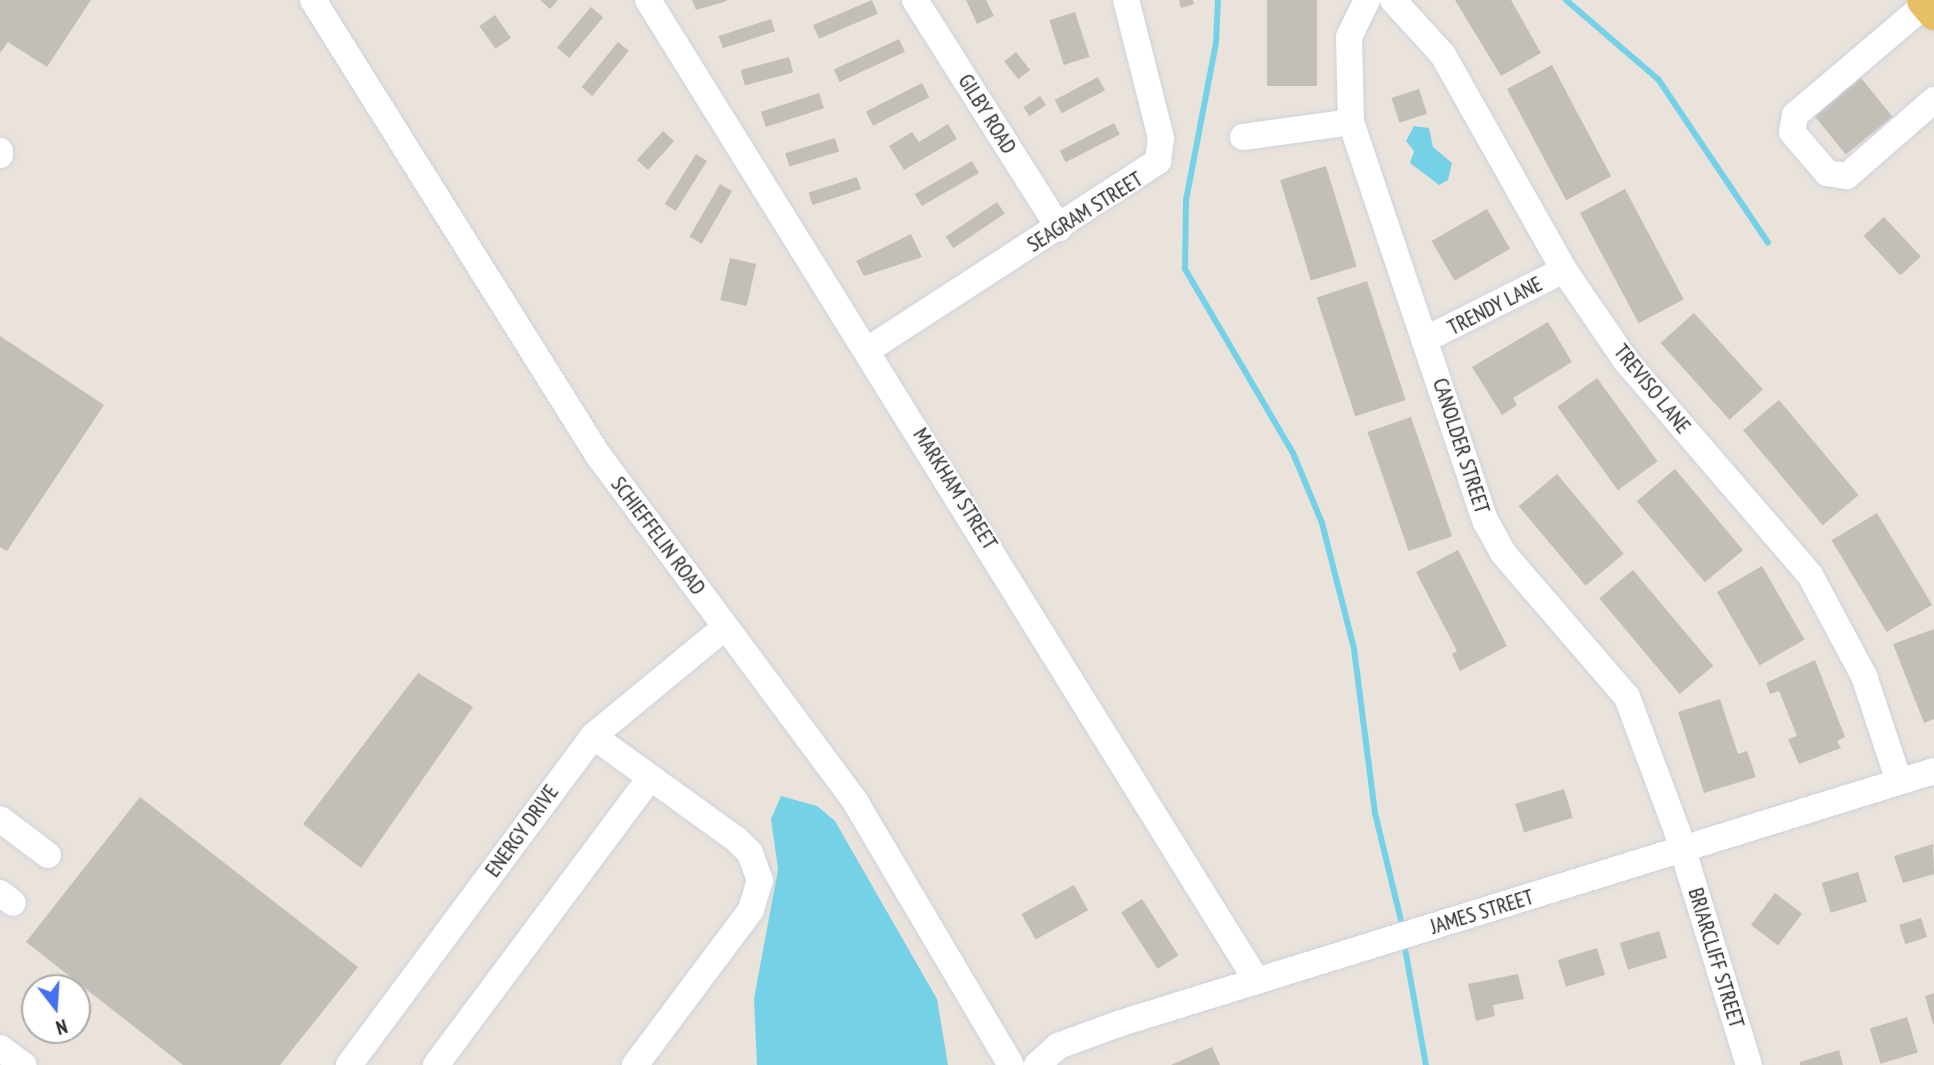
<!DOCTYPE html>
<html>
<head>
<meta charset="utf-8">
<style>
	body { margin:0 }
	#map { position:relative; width:1934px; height:1065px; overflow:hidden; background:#eae3dc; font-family:"PT Sans Narrow",sans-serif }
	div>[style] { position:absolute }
	.water>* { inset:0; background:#75d1e6 }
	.stream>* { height:6px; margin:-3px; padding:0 3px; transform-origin:3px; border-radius:3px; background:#75d1e6 }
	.building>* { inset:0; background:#c3beb7; transform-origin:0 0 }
	.roads { filter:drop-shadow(0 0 2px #ced2dd) drop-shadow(0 0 2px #ced2dd) }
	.minor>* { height:26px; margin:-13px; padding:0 13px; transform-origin:13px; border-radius:13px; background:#fff }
	.major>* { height:33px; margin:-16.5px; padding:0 16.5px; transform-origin:16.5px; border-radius:16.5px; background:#e7bf64 }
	span { translate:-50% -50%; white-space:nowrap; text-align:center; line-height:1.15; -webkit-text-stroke:5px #fff; paint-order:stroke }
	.street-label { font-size:21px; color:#292929 }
	.north { position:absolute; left:21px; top:974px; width:70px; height:70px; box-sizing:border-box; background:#fff; border:2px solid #a9a9a9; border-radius:50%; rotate:163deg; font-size:19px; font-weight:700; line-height:28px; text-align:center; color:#292929 }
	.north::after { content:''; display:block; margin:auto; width:24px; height:32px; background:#4571ee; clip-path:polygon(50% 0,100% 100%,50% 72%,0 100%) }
</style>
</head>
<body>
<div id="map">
	<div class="water">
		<i style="clip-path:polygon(1414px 126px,1429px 128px,1433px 147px,1452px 163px,1448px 180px,1439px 185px,1410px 163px,1414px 151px,1406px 141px)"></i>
		<i style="clip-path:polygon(781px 796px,817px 806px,835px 821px,937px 999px,948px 1065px,757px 1065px,754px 999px,778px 869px,771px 819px)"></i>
	</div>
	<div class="stream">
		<i style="left:1218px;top:0;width:43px;rotate:92.7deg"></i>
		<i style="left:1216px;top:43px;width:160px;rotate:100.8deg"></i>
		<i style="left:1186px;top:200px;width:69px;rotate:90.8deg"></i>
		<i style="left:1185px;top:269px;width:213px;rotate:59.6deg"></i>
		<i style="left:1293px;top:453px;width:76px;rotate:67.5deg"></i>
		<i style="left:1322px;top:523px;width:130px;rotate:75.7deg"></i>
		<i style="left:1354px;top:649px;width:165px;rotate:82.7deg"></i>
		<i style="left:1375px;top:813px;width:119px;rotate:76.4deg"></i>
		<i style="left:1566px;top:0;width:121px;rotate:40.7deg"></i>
		<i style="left:1658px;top:79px;width:197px;rotate:56.1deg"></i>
		<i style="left:1404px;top:943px;width:124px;rotate:79.8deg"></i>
	</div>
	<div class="building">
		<i style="clip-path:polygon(0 0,91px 0,47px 67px,8px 42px,0 53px)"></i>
		<i style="clip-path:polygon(540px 0,558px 0,550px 9px)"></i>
		<i style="clip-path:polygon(692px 0,727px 0,727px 1px,696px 10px)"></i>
		<i style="left:872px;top:0;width:15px;height:64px;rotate:67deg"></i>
		<i style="clip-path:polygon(966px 0,986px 0,994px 16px,977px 24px)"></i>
		<i style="clip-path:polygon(1179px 0,1193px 0,1194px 4px,1181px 8px)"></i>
		<i style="left:1267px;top:0;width:50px;height:86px"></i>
		<i style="clip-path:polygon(1455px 0,1511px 0,1541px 53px,1501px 76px)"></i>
		<i style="left:591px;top:7px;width:16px;height:53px;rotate:40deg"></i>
		<i style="left:1075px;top:12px;width:47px;height:27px;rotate:72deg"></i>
		<i style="left:495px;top:15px;width:28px;height:19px;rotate:55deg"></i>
		<i style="left:771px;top:19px;width:13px;height:55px;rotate:72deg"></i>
		<i style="left:899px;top:39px;width:14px;height:72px;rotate:65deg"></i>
		<i style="left:618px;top:42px;width:14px;height:58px;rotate:39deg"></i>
		<i style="left:1016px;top:52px;width:23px;height:15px;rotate:52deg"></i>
		<i style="left:789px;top:57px;width:16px;height:50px;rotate:75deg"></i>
		<i style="left:1552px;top:65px;width:126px;height:51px;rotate:62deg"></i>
		<i style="left:1098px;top:77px;width:15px;height:49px;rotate:62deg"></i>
		<i style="left:1861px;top:78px;width:50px;height:60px;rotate:51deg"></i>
		<i style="left:922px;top:83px;width:16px;height:63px;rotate:63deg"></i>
		<i style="left:1419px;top:89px;width:26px;height:29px;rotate:72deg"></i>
		<i style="left:819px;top:93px;width:16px;height:61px;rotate:72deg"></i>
		<i style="left:1040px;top:96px;width:11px;height:20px;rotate:56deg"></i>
		<i style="left:1114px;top:123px;width:13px;height:61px;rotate:63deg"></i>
		<i style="clip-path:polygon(948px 124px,957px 139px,904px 170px,889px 146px,912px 132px,919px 142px)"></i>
		<i style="left:663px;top:131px;width:15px;height:39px;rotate:42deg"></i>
		<i style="left:835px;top:138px;width:14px;height:52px;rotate:73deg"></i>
		<i style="left:696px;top:154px;width:13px;height:59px;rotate:32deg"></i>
		<i style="left:972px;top:161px;width:14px;height:66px;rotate:60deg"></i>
		<i style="left:1326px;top:166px;width:105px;height:48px;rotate:73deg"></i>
		<i style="left:857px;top:177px;width:13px;height:51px;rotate:72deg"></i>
		<i style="left:720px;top:184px;width:14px;height:61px;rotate:30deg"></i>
		<i style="left:1625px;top:189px;width:125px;height:51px;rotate:62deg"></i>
		<i style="left:997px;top:202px;width:14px;height:62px;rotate:56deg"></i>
		<i style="left:1487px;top:209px;width:46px;height:64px;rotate:60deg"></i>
		<i style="left:1884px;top:217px;width:54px;height:28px;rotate:47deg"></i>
		<i style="clip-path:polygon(911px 234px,922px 257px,864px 276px,856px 261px)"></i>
		<i style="left:730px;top:258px;width:27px;height:43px;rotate:13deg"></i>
		<i style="left:1367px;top:281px;width:125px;height:53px;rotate:72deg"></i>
		<i style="left:1694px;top:313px;width:103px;height:45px;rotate:48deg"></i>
		<i style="clip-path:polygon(1548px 322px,1572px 362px,1513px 398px,1517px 405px,1502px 415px,1472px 367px)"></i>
		<i style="clip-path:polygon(0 336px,104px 405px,7px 551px,0 547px)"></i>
		<i style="left:1597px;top:378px;width:103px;height:49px;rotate:54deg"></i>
		<i style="left:1779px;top:400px;width:124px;height:47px;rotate:50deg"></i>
		<i style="left:1411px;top:417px;width:126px;height:46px;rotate:71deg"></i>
		<i style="left:1675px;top:469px;width:106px;height:50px;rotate:50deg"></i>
		<i style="left:1557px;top:474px;width:104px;height:50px;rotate:50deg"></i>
		<i style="left:1877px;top:513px;width:107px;height:53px;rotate:59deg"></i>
		<i style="clip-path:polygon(1458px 550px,1507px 646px,1460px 671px,1452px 654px,1457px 651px,1416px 572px)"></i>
		<i style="left:1762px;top:566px;width:85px;height:52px;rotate:60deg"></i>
		<i style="left:1633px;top:570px;width:125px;height:44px;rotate:50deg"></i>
		<i style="clip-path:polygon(1934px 629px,1934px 719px,1924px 723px,1893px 644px)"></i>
		<i style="clip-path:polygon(1815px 660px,1845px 737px,1837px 741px,1841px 748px,1799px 764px,1788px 739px,1797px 736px,1779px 691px,1770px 694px,1766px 683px)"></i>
		<i style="clip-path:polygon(418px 673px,473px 707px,361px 868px,303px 824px)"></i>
		<i style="clip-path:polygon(1720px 699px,1738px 754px,1747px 751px,1756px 777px,1704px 793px,1678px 712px)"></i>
		<i style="left:1564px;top:789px;width:30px;height:51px;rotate:73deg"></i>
		<i style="clip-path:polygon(140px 797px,358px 967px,280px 1065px,183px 1065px,26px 942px)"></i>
		<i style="clip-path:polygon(1933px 844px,1934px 874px,1903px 883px,1894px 856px)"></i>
		<i style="left:1858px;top:872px;width:31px;height:38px;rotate:73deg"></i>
		<i style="left:1074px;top:885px;width:29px;height:60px;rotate:61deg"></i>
		<i style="left:1775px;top:893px;width:34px;height:40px;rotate:37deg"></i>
		<i style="left:1142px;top:899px;width:67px;height:25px;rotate:57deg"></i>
		<i style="left:1921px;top:918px;width:20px;height:23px;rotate:72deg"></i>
		<i style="left:1659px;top:931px;width:28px;height:41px;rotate:73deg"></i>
		<i style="left:1597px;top:948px;width:28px;height:41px;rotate:73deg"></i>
		<i style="clip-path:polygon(1518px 974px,1524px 999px,1493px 1005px,1495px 1016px,1476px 1021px,1468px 984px)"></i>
		<i style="clip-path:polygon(1934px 993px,1934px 1024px,1933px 1024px,1925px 996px)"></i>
		<i style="left:1907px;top:1017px;width:37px;height:39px;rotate:73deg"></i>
		<i style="clip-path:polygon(1212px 1047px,1220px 1065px,1171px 1065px)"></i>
		<i style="clip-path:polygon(1839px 1050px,1843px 1065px,1800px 1065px,1800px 1062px)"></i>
	</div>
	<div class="roads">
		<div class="minor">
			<i style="left:313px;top:0;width:537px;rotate:57.94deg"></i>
			<i style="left:598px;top:455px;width:433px;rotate:53.4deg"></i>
			<i style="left:856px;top:803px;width:304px;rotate:59.4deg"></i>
			<i style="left:648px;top:0;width:1155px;rotate:58.17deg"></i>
			<i style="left:915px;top:0;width:270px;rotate:57.7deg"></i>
			<i style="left:1367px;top:0;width:41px;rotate:115.9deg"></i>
			<i style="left:1349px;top:37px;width:85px;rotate:88.7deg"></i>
			<i style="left:1351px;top:122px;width:422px;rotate:71.4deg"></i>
			<i style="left:1486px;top:522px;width:35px;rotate:61deg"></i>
			<i style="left:1503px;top:553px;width:190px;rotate:49.3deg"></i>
			<i style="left:1627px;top:697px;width:143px;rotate:69.5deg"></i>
			<i style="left:1677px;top:831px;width:245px;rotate:72.9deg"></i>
			<i style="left:1393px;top:0;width:74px;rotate:47.7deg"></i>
			<i style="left:1443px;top:55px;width:247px;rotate:60.6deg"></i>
			<i style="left:1564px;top:270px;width:110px;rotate:55.7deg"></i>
			<i style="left:1626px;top:361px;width:282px;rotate:49.3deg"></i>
			<i style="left:1810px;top:575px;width:115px;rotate:61.9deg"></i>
			<i style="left:1864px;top:676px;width:111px;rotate:71.6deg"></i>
			<i style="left:1926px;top:4px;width:172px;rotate:139.7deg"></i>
			<i style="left:1795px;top:115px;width:17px;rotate:100deg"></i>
			<i style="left:1792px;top:132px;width:54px;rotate:49.5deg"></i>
			<i style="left:1827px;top:173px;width:20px;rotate:9deg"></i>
			<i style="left:1847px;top:176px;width:116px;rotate:-41.1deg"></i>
			<i style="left:1243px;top:137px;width:109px;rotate:-7.9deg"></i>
			<i style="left:0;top:151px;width:4px;rotate:90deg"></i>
			<i style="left:1426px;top:339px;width:154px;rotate:-26.6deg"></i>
			<i style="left:869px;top:349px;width:345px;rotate:-33deg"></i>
			<i style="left:1158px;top:161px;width:23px;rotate:-83deg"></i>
			<i style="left:1161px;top:138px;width:142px;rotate:-104.2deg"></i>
			<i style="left:593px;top:736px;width:176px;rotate:35.8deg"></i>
			<i style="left:736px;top:839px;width:20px;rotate:45deg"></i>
			<i style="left:750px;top:853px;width:29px;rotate:70deg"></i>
			<i style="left:760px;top:880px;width:31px;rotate:107deg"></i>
			<i style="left:751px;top:910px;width:194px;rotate:126.8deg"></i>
			<i style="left:0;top:819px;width:60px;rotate:36.9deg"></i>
			<i style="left:0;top:893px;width:16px;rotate:38deg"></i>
			<i style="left:0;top:1048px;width:29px;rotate:36deg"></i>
			<i style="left:349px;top:1065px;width:410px;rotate:-53.4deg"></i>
			<i style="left:593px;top:736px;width:171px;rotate:-39.5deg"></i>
			<i style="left:436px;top:1065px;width:357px;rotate:-53.3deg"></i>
			<i style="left:1037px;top:1065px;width:28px;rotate:-42deg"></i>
			<i style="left:1058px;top:1046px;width:67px;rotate:-20.1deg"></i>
			<i style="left:1121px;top:1023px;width:851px;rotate:-17.22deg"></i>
		</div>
		<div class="major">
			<i style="left:1923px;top:0;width:17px;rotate:50deg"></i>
		</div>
	</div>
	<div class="street-label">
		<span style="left:987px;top:114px;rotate:58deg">GILBY ROAD</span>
		<span style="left:1085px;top:212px;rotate:-32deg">SEAGRAM STREET</span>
		<span style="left:1495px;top:306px;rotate:-27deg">TRENDY LANE</span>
		<span style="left:1652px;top:389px;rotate:51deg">TREVISO LANE</span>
		<span style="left:1461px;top:446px;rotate:72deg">CANOLDER STREET</span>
		<span style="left:955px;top:489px;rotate:58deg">MARKHAM STREET</span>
		<span style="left:658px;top:536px;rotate:53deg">SCHIEFFELIN ROAD</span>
		<span style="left:522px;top:831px;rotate:-54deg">ENERGY DRIVE</span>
		<span style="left:1482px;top:912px;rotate:-17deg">JAMES STREET</span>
		<span style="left:1716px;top:958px;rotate:73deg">BRIARCLIFF STREET</span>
	</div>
	<div class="north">N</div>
</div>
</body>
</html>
